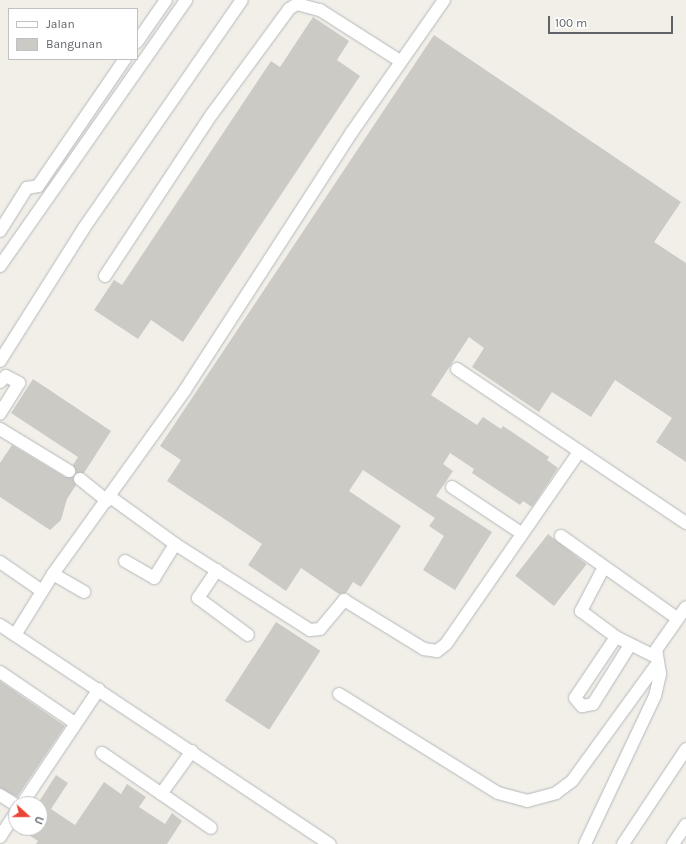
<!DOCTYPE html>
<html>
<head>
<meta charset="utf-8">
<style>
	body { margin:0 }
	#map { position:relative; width:686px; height:844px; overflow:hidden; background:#f1efe8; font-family:Karla,sans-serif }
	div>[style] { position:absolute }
	.building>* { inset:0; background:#cccac5; transform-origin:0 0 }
	.roads { filter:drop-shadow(0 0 1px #b5b8bc) drop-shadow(0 0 1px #b5b8bc) }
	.minor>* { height:12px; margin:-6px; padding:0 6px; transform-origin:6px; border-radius:6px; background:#fff }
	span { translate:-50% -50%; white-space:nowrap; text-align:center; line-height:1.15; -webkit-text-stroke:3px #fff; paint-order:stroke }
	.legend { position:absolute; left:8px; top:8px; width:130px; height:52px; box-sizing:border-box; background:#fff; border:1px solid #bfc1c3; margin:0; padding:5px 7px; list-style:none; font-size:12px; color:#5f6368 }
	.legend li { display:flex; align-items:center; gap:8px; height:20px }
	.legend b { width:20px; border:1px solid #bfc1c3 }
	.north { position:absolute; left:8px; top:796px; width:40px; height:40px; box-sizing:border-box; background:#fff; border:1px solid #bfc1c3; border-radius:50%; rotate:111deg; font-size:11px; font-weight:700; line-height:16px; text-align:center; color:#5f6368 }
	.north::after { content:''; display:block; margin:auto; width:14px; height:18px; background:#ea4335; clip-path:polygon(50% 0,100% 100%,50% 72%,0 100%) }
	.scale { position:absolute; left:548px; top:16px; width:125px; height:18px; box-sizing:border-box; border:2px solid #5f6368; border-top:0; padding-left:5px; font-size:12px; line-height:14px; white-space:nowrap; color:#5f6368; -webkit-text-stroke:3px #fff; paint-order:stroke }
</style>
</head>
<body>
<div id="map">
	<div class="building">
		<i style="clip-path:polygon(313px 17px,349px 41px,337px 60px,360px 76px,183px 342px,151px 320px,138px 339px,94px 310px,114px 280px,122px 285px,271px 61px,280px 67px)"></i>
		<i style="clip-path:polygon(434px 35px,681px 202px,654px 242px,686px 263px,686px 462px,656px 442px,672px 418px,615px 380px,591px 417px,552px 392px,539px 412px,472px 367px,484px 348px,469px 337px,431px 395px,477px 425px,483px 417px,501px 429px,503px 426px,549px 457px,547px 460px,558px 468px,532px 507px,523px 501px,520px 505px,472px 473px,474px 469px,450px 453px,443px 464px,453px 471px,436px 496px,492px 532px,455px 590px,423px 570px,444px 536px,429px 526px,435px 518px,363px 470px,349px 491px,401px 526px,361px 587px,353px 582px,346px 593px,339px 594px,301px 568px,286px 591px,248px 565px,262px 544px,167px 481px,181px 460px,160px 446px)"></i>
		<i style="clip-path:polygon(33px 379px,111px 431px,84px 473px,76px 473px,73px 465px,78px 457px,11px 413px)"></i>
		<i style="clip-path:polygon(12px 445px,65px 477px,73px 477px,76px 485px,67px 499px,61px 520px,50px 530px,0 497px,0 463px)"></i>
		<i style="left:548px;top:534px;width:49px;height:53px;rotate:38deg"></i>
		<i style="left:276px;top:622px;width:53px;height:94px;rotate:33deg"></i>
		<i style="clip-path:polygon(0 681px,65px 726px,17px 797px,0 788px)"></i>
		<i style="clip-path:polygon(56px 775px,68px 783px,51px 809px,75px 825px,104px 782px,121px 794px,127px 784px,146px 797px,139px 807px,165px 824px,172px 813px,182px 821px,167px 844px,36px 844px,38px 841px,18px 828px,40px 828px,40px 800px)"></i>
	</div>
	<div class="roads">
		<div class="minor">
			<i style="left:137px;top:42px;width:51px;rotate:-55.4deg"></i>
			<i style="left:0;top:231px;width:51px;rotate:-57.9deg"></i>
			<i style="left:27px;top:188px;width:11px;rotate:-10deg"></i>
			<i style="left:38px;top:186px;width:154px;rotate:-55.6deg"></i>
			<i style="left:0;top:266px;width:325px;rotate:-55deg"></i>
			<i style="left:105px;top:276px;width:194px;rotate:-56.6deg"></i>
			<i style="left:212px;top:114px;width:130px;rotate:-53.7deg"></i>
			<i style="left:289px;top:9px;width:9px;rotate:-32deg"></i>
			<i style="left:297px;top:4px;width:24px;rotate:15deg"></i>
			<i style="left:320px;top:10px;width:95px;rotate:32.5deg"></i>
			<i style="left:0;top:361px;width:157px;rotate:-57.7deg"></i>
			<i style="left:84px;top:228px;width:277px;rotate:-55.3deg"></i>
			<i style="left:457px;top:369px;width:276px;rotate:33.9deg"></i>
			<i style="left:0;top:382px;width:8px;rotate:-45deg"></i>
			<i style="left:6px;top:376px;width:15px;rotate:28deg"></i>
			<i style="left:19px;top:383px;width:36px;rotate:122deg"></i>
			<i style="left:0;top:429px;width:81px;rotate:31.3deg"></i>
			<i style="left:80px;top:479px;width:35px;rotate:39deg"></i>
			<i style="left:452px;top:487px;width:83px;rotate:33.7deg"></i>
			<i style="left:109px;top:496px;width:82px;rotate:36deg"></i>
			<i style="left:175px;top:544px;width:160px;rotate:32.5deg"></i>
			<i style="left:310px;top:630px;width:10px;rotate:-6deg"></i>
			<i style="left:320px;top:629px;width:38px;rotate:-50deg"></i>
			<i style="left:344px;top:600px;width:94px;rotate:31.5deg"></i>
			<i style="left:424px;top:649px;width:13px;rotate:9deg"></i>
			<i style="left:437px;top:651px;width:11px;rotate:-38deg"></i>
			<i style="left:446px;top:644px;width:234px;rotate:-55.3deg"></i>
			<i style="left:561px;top:536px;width:142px;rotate:35.3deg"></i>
			<i style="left:125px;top:561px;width:34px;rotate:30deg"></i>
			<i style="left:154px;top:578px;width:40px;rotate:-58deg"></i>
			<i style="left:0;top:562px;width:51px;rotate:34.6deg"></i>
			<i style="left:604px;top:567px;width:50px;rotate:117.6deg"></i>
			<i style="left:581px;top:611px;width:44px;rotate:36.6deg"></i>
			<i style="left:616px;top:637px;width:45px;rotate:26.6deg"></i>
			<i style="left:217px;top:570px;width:34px;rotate:124deg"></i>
			<i style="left:198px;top:598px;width:62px;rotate:36.5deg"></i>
			<i style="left:53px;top:574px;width:36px;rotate:30deg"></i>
			<i style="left:0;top:625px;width:396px;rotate:33.6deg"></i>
			<i style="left:15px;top:635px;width:72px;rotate:-58.1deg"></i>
			<i style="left:53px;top:574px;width:226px;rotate:-54.3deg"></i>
			<i style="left:185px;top:390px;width:307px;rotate:-57.1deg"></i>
			<i style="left:352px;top:132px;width:161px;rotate:-55.1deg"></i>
			<i style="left:616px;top:637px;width:73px;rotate:123.9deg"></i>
			<i style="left:575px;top:698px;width:11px;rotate:49deg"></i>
			<i style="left:582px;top:706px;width:11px;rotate:-10deg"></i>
			<i style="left:593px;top:704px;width:70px;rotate:-57.9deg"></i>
			<i style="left:0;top:672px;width:91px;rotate:34.2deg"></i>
			<i style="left:339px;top:694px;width:187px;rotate:31.9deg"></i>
			<i style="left:498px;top:793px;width:30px;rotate:15deg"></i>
			<i style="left:527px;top:801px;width:30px;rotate:-15deg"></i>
			<i style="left:556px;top:793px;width:20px;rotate:-37deg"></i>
			<i style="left:572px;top:781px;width:145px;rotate:-54deg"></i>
			<i style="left:102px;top:753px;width:132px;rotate:34.5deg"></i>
			<i style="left:161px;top:794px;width:53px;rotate:-54.2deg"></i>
			<i style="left:0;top:795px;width:19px;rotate:32deg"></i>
			<i style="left:22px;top:804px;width:138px;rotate:-56.2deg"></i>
			<i style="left:0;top:837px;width:30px;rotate:-57deg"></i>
			<i style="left:585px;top:844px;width:164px;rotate:-64.7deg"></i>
			<i style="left:655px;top:696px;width:23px;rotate:-77deg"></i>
			<i style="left:660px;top:674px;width:24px;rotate:-99deg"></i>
			<i style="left:656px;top:650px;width:52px;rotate:-55.1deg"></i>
			<i style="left:623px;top:844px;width:114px;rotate:-56.4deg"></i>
			<i style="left:673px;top:844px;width:23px;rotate:-56deg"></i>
		</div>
	</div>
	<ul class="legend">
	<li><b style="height:5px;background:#fff"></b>Jalan</li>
	<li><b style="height:11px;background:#cccac5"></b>Bangunan</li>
	</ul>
	<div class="north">U</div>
	<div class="scale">100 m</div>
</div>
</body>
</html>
